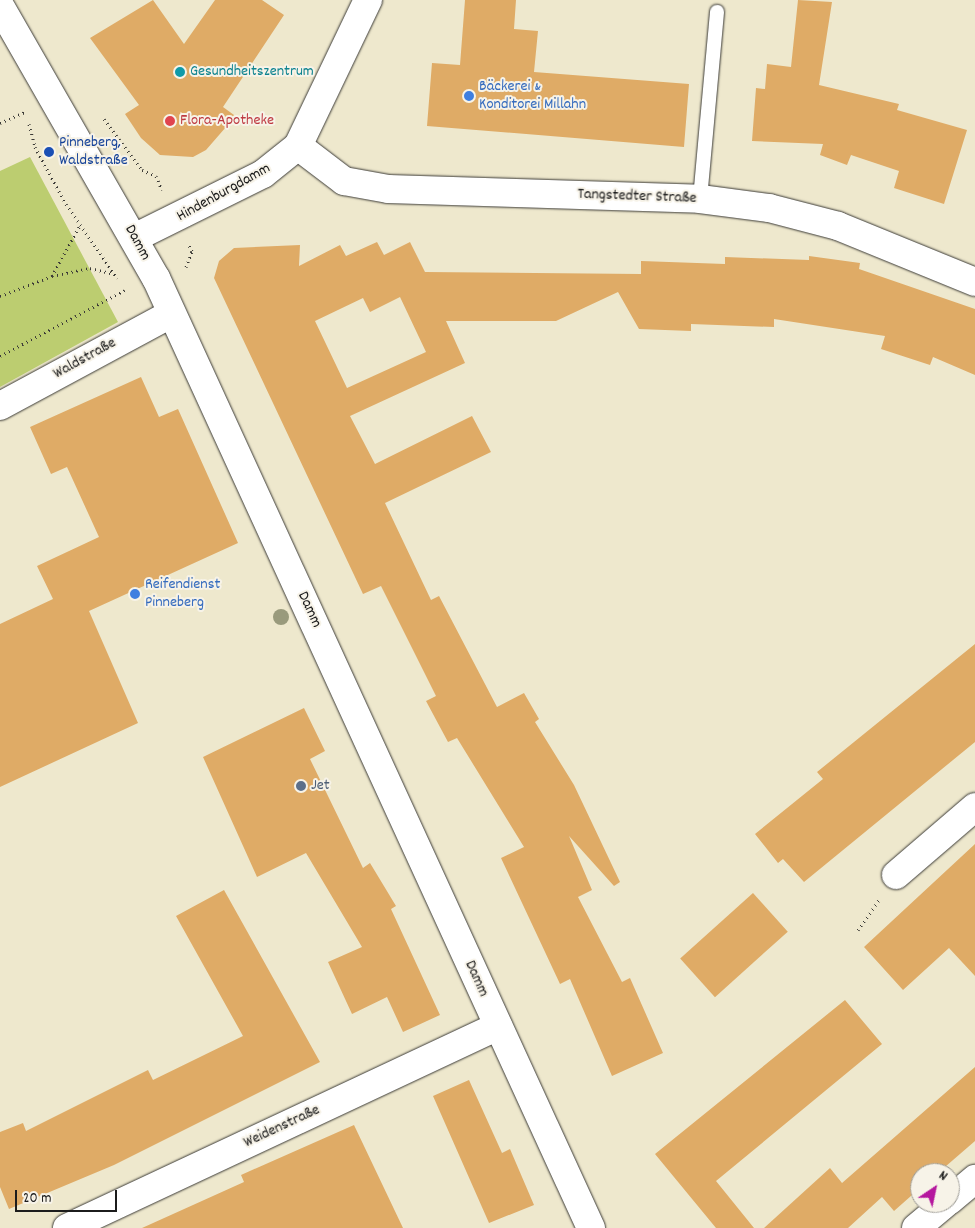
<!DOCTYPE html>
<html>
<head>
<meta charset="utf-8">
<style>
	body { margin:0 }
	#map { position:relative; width:975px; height:1228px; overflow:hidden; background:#eee8cd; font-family:Dekko,sans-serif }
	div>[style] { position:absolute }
	.green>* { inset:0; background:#bccd70 }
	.building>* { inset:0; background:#dfab66; transform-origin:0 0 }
	.path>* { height:3px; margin-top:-1.5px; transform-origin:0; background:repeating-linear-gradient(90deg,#3c3b37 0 1px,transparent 0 5px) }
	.roads { filter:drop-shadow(0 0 1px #3c3b37) drop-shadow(0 0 1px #3c3b37) }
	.lane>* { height:14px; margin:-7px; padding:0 7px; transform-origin:7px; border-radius:7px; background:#fff }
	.street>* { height:28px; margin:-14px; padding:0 14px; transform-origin:14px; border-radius:14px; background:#fff }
	.secondary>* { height:28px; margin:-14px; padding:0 14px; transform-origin:14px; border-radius:14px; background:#fff }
	.trees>* { width:16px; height:16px; margin:-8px; border-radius:50%; background:#999a7c }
	.dots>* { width:14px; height:14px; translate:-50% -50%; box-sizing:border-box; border:2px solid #f7f3e8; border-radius:50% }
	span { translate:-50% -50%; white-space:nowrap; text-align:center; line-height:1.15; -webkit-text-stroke:4px #f7f3e8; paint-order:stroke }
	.culture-label { font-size:16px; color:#0d838f }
	.left { translate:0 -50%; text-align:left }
	.shop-label { font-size:16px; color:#366cbe }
	.health-label { font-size:16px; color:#be3a42 }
	.transit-label { font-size:16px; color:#164399 }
	.street-label { font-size:16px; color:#1c1c1c }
	.service-label { font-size:16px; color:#4e5e75 }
	.north { position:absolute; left:910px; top:1163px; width:50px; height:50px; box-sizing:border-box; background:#f7f3e8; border:1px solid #9f9d96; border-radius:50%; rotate:34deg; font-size:14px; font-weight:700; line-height:20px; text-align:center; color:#1c1c1c }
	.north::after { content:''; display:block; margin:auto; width:18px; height:22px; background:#b5179e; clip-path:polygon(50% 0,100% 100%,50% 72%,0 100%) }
	.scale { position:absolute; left:15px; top:1190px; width:102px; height:22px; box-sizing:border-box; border:2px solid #1c1c1c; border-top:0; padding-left:6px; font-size:15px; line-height:18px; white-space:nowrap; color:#1c1c1c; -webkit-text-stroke:4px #f7f3e8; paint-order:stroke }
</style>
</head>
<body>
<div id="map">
	<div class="green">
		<i style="clip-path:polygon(30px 157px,118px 322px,0 387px,0 171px)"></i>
	</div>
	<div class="building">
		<i style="clip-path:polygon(153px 0,184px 44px,215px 0,262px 0,284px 15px,223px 107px,234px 115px,226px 127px,206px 150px,193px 157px,160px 155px,141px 138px,125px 114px,139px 105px,90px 38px)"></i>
		<i style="clip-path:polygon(465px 0,516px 0,514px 29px,538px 31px,534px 72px,689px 84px,684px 147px,427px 126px,432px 63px,460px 65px)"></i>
		<i style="clip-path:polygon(798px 0,832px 2px,819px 85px,899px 104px,897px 110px,967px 130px,944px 204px,894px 188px,899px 171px,851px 155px,847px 165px,820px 155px,823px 144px,752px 141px,756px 88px,765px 89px,767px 64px,791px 67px)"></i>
		<i style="clip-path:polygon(evenodd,377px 242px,384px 255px,410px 242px,425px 272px,641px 274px,641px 261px,725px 264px,725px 257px,809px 260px,809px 256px,860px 263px,859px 269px,975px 309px,975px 375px,933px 357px,930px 365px,881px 349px,885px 336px,774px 319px,774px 327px,691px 324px,691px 331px,639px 329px,618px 292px,556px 321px,446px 321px,465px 363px,350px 416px,375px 464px,472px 416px,491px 452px,385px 503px,431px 600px,439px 596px,497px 707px,524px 693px,539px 719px,535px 722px,574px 785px,620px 882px,614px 886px,569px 836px,592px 890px,578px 897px,622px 982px,630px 978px,663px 1053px,612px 1076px,570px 979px,560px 984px,501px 858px,524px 847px,457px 738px,448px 742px,426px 701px,436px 696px,381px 586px,363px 594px,214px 278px,219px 261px,234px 248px,300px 245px,299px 266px,340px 245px,346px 256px,377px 242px,400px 297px,426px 352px,347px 388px,315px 321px,363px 298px,370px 312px,400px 297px)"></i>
		<i style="clip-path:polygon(141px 377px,159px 417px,178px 409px,238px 543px,89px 611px,138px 723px,0 787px,0 624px,53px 599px,37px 566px,99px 537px,67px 467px,51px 474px,30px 427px)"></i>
		<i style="clip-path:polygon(975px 644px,975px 742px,804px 882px,783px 859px,778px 863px,755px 834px,823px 779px,817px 772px)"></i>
		<i style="clip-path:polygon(304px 708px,325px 751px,310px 759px,363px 868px,370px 863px,396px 906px,391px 909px,440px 1015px,403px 1032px,387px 997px,352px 1014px,328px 962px,362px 947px,306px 853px,257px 877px,203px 757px)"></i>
		<i style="clip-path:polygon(975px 844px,975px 976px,949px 948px,903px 990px,864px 947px)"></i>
		<i style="clip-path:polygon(224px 890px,320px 1062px,114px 1165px,9px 1209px,0 1187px,0 1132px,23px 1123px,26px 1131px,148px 1070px,153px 1080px,243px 1036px,176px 916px)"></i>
		<i style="left:753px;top:893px;width:52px;height:98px;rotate:48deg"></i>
		<i style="clip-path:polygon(845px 1000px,882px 1044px,716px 1181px,754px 1228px,716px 1228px,655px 1154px)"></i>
		<i style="clip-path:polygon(975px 1067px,975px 1141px,938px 1173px,920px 1173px,920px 1188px,894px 1211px,882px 1197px,848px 1228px,764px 1228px,830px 1168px,842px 1183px)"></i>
		<i style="clip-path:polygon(469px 1080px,502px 1153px,510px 1149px,534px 1205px,489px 1223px,433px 1096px)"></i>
		<i style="clip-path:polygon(354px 1125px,403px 1228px,142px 1228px,244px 1182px,241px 1175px)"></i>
	</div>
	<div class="path">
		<i style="left:104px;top:119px;width:64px;rotate:53.3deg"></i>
		<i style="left:142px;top:170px;width:15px;rotate:23deg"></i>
		<i style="left:156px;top:176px;width:15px;rotate:67deg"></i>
		<i style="left:0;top:123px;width:27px;rotate:-24deg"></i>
		<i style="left:29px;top:124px;width:24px;rotate:75deg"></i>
		<i style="left:35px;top:147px;width:65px;rotate:61.5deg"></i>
		<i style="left:66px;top:204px;width:90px;rotate:55.4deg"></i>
		<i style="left:186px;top:267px;width:17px;rotate:-69deg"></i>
		<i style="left:192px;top:251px;width:7px;rotate:-117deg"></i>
		<i style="left:52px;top:276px;width:58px;rotate:-61.2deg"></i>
		<i style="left:0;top:296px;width:56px;rotate:-21deg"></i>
		<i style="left:52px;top:276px;width:39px;rotate:-12deg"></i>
		<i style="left:90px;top:268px;width:25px;rotate:14deg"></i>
		<i style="left:0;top:356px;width:141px;rotate:-27.8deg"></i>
		<i style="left:858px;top:930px;width:37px;rotate:-55deg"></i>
	</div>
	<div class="roads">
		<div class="lane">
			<i style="left:700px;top:199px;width:188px;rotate:-84.8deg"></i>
		</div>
		<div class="street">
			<i style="left:298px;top:146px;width:58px;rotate:37.3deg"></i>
			<i style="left:344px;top:181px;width:45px;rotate:10.3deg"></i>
			<i style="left:388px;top:189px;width:312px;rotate:1.8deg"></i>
			<i style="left:700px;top:199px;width:70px;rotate:7.4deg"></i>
			<i style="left:769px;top:208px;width:71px;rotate:14.6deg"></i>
			<i style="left:838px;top:226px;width:148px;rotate:22.2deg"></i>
			<i style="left:0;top:406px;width:194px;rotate:-28.3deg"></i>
			<i style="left:896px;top:875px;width:104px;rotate:-40.7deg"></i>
			<i style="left:950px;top:1200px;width:33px;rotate:-40deg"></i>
			<i style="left:67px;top:1228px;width:476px;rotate:-25.1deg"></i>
			<i style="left:916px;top:1228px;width:39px;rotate:-40deg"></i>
		</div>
		<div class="secondary">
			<i style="left:0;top:6px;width:314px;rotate:60.2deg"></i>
			<i style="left:156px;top:278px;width:1045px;rotate:65.4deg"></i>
			<i style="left:134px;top:238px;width:144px;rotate:-26.4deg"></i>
			<i style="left:263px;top:174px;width:45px;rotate:-38.7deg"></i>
			<i style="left:298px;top:146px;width:162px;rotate:-64.4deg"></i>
		</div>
	</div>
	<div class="trees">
		<i style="left:281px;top:617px"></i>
	</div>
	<div class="dots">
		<i style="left:180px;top:72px;background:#0f9aa8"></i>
		<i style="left:469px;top:96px;background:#3f7fe0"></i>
		<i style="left:170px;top:121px;background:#e0444e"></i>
		<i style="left:49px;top:152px;background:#1a4fb4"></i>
		<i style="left:135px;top:594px;background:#3f7fe0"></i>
		<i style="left:301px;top:786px;background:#5c6f8a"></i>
	</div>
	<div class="culture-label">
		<span class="left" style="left:190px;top:72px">Gesundheitszentrum</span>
	</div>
	<div class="shop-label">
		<span class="left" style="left:479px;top:96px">Bäckerei &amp;<br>Konditorei Millahn</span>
		<span class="left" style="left:145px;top:594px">Reifendienst<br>Pinneberg</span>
	</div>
	<div class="health-label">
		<span class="left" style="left:180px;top:121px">Flora-Apotheke</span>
	</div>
	<div class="transit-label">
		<span class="left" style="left:59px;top:152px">Pinneberg,<br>Waldstraße</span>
	</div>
	<div class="street-label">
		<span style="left:224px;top:193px;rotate:-29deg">Hindenburgdamm</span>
		<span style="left:637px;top:197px;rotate:2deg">Tangstedter Straße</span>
		<span style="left:137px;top:243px;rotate:61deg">Damm</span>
		<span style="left:85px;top:359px;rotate:-29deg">Waldstraße</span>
		<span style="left:309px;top:610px;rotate:65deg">Damm</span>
		<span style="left:476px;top:979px;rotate:66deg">Damm</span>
		<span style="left:282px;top:1127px;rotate:-25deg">Weidenstraße</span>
	</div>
	<div class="service-label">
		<span class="left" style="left:311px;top:786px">Jet</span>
	</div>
	<div class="north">N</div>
	<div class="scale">20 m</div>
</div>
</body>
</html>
